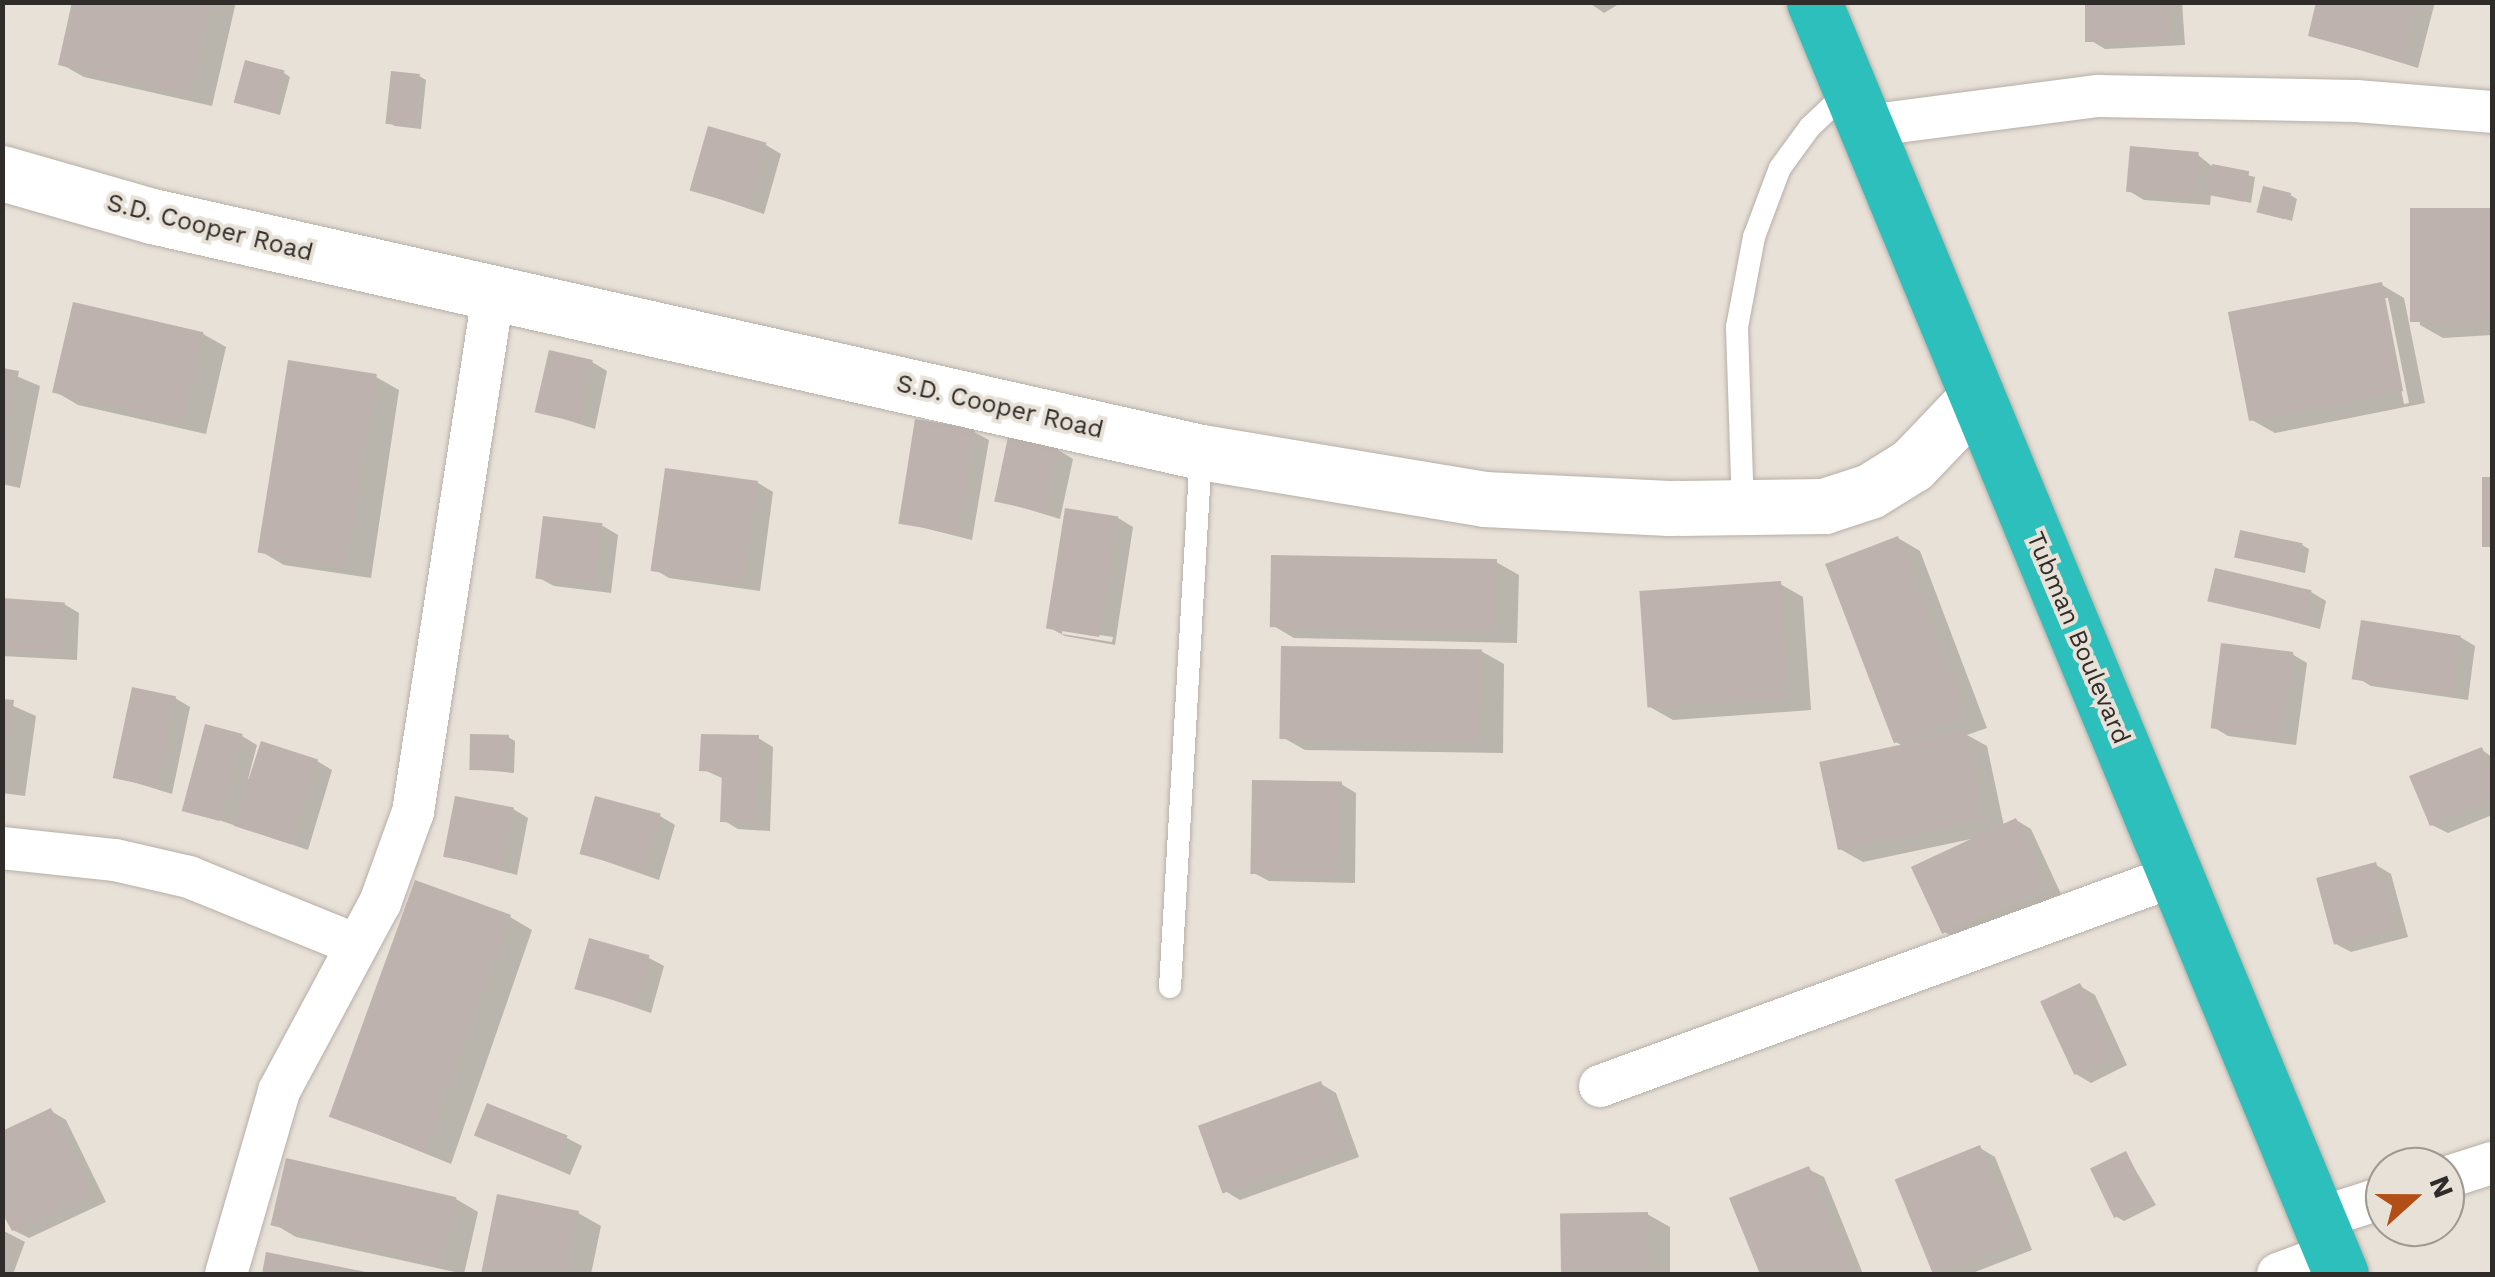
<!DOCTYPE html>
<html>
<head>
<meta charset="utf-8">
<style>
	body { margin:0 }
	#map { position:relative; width:2495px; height:1277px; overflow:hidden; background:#e8e1d8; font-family:"Work Sans",sans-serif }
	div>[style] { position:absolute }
	.shadow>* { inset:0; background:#0003 }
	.building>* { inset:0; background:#beb2af; transform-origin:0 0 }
	.roads { filter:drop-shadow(0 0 2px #b6afa7) drop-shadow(0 0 2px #b6afa7) }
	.lane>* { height:22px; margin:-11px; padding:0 11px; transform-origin:11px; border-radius:11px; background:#fff }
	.street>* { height:42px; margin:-21px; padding:0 21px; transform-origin:21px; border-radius:21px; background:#fff }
	.secondary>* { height:55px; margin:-27.5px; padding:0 27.5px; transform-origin:27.5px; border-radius:27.5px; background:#fff }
	.highway>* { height:55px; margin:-27.5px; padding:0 27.5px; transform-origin:27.5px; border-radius:27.5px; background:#2dbfbb }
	span { translate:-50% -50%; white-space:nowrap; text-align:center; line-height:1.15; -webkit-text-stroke:8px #e8e1d8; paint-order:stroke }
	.street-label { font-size:25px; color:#2f2c29 }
	.frame { position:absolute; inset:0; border:5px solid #2f2c29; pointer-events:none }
	.north { position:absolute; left:2365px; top:1147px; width:100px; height:100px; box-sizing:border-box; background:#e8e1d8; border:2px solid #9e9992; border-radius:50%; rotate:69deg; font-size:28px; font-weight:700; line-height:40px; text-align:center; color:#2f2c29 }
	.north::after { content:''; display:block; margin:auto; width:35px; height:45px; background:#b24f17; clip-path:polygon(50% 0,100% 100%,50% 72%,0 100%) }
</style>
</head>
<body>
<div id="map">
	<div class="shadow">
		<i style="clip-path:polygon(75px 2px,236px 2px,212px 106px,84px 77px,61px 64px)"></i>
		<i style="clip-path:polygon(1588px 2px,1622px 2px,1604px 13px)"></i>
		<i style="clip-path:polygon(2088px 2px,2182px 2px,2185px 45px,2105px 49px,2090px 40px)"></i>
		<i style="clip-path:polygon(2319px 2px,2435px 2px,2418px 68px,2311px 35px)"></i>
		<i style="clip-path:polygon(284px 73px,290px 77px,280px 115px,237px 102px)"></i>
		<i style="clip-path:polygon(419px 76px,426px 80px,421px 129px,395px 126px,388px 122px)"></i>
		<i style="clip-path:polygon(766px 145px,781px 154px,764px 214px,693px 190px)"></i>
		<i style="clip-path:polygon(2198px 155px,2213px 167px,2255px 177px,2251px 203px,2211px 194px,2210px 205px,2144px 200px,2129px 191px)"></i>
		<i style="clip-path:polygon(2290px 195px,2297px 199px,2292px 221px,2260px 211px)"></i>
		<i style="clip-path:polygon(2492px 211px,2492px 335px,2443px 338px,2420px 325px,2413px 216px)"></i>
		<i style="clip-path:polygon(evenodd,2382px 285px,2404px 298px,2425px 403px,2275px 433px,2252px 420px,2382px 285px,2383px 298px,2388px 298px,2409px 403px,2404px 404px,2383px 298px)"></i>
		<i style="clip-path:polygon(203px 334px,226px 347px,206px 434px,78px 405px,56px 392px)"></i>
		<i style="clip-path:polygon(592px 362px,607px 371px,595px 429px,539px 411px)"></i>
		<i style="clip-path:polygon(2px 370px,40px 386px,20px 488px,2px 484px)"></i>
		<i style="clip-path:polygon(376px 377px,399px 390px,371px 578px,284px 565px,262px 552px)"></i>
		<i style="clip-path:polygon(974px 432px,989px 440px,972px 540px,900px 522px)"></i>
		<i style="clip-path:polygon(1058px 450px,1073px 459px,1060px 519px,997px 500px)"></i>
		<i style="clip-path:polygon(758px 483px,773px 492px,760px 591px,669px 578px,654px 569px)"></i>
		<i style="clip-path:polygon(evenodd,1118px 518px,1133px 527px,1115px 645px,1065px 636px,1050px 628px,1118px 518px,1062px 629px,1113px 637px,1112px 642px,1062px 634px,1062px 629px)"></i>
		<i style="clip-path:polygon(603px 526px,618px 535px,611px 593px,554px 586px,539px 578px)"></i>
		<i style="clip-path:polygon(1898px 538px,1920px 551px,1987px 728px,1967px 735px,1987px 746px,2004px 826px,2016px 820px,2031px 829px,2061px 894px,1958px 940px,1943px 931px,1971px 839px,1863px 862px,1840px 849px,1903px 746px,1894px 741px)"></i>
		<i style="clip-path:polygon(2302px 545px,2309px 549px,2305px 573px,2238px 557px)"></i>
		<i style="clip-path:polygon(1496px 562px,1519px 575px,1517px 643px,1294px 638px,1272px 625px)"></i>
		<i style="clip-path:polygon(1780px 584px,1803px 597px,1811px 710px,1673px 720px,1650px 707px)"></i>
		<i style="clip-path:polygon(2311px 592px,2326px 601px,2320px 629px,2210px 600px)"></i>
		<i style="clip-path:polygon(2px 601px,64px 604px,79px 613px,77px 660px,2px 656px)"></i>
		<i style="clip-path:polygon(2460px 637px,2475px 646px,2468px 700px,2371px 686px,2356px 677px)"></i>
		<i style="clip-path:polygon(1481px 651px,1504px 664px,1503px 753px,1305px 750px,1282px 737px)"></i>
		<i style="clip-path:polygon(2292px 654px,2307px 663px,2296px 745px,2228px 736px,2213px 727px)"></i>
		<i style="clip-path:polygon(175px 698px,190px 707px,172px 794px,117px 777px)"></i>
		<i style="clip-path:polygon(2px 701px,36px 716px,25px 796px,2px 793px)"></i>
		<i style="clip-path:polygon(242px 736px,257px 745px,248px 779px,317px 761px,332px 770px,308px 850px,186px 809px)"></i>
		<i style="clip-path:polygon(508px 737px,515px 741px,514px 773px,472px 769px)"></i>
		<i style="clip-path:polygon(758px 738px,773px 747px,770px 831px,738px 829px,723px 820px,724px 779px,702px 769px)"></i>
		<i style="clip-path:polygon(2482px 750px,2492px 757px,2492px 815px,2448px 833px,2432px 825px)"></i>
		<i style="clip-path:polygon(1341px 784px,1356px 793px,1355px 883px,1269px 881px,1254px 873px)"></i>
		<i style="clip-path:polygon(513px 809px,528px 818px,517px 875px,446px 856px)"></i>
		<i style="clip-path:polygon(660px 816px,675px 825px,659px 880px,582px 853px)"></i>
		<i style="clip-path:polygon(2376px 865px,2391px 874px,2408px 937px,2351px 952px,2336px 944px)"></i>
		<i style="clip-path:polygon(510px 917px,532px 930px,451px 1164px,335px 1117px)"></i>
		<i style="clip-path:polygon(649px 958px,664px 966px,651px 1013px,578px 988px)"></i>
		<i style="clip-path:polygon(2080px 986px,2095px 995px,2127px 1065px,2091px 1083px,2076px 1074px)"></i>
		<i style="clip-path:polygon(1321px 1084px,1336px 1093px,1359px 1157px,1240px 1200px,1225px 1191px)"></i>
		<i style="clip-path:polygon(51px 1111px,66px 1120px,106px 1202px,29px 1238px,13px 1230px)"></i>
		<i style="clip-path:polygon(477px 1135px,567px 1138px,582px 1146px,570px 1175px)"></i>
		<i style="clip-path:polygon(1980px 1148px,1995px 1157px,2032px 1250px,1970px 1274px,1939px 1274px,1899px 1181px)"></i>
		<i style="clip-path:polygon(2126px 1154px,2156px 1205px,2124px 1221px,2117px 1217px)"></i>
		<i style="clip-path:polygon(1808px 1169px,1824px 1177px,1863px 1274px,1763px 1274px,1733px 1199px)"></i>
		<i style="clip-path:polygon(499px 1197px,578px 1213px,601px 1226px,591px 1274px,483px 1274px)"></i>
		<i style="clip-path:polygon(456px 1199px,478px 1212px,464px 1274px,296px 1237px,274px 1224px)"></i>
		<i style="clip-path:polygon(1647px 1214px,1670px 1227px,1670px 1274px,1563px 1274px,1563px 1215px)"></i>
		<i style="clip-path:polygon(2px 1230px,25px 1242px,13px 1274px,2px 1274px)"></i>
		<i style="clip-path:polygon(268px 1255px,367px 1274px,264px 1274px)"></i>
	</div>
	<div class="building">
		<i style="clip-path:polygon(72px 2px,211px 2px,190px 95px,58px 65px)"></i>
		<i style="left:2085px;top:2px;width:84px;height:40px"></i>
		<i style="clip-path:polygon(2316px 2px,2418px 2px,2402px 61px,2308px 36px)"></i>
		<i style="left:245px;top:60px;width:41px;height:44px;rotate:15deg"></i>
		<i style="left:391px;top:71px;width:29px;height:53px;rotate:6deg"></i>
		<i style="left:708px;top:126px;width:61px;height:67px;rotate:16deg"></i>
		<i style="left:2130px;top:146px;width:69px;height:46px;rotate:5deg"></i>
		<i style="left:2212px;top:164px;width:38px;height:31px;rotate:11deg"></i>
		<i style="left:2263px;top:186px;width:29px;height:27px;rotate:14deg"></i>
		<i style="left:2492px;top:208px;width:114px;height:82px;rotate:90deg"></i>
		<i style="left:2382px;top:282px;width:111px;height:157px;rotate:79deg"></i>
		<i style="left:73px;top:302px;width:134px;height:93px;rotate:13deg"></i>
		<i style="left:549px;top:350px;width:45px;height:64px;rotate:13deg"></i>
		<i style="left:288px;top:360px;width:90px;height:195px;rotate:9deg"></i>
		<i style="clip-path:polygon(2px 368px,19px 371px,4px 443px,2px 443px)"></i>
		<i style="left:915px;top:419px;width:61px;height:106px;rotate:9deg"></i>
		<i style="left:1008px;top:437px;width:52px;height:66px;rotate:12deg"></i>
		<i style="left:665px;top:468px;width:94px;height:104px;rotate:8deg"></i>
		<i style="left:2482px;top:477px;width:10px;height:70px"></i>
		<i style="left:1065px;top:508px;width:54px;height:122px;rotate:9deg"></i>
		<i style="left:543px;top:516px;width:60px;height:63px;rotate:7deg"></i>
		<i style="left:2240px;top:530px;width:64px;height:28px;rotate:12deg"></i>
		<i style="left:1898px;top:536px;width:192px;height:78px;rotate:69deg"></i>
		<i style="left:1271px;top:555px;width:226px;height:72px;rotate:1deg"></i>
		<i style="left:2215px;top:568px;width:99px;height:34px;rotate:13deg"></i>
		<i style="left:1781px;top:581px;width:117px;height:142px;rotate:86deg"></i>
		<i style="left:2px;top:598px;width:63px;height:51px;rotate:4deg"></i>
		<i style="left:2361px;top:620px;width:101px;height:60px;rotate:9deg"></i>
		<i style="left:2221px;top:643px;width:73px;height:86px;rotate:7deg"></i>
		<i style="left:1281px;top:646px;width:201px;height:93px;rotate:1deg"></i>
		<i style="left:132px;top:687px;width:45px;height:93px;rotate:12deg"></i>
		<i style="clip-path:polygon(2px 699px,14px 700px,5px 772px,2px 772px)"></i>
		<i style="left:205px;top:724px;width:39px;height:90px;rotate:15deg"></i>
		<i style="left:1965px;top:731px;width:90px;height:149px;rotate:78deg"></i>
		<i style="left:470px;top:734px;width:39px;height:36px;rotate:1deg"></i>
		<i style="clip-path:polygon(701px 734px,759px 735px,755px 823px,720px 822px,722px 772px,699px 771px)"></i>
		<i style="left:261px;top:741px;width:60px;height:89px;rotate:18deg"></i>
		<i style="clip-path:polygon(2482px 747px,2492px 774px,2492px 801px,2430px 826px,2409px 776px)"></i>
		<i style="left:1252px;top:780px;width:90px;height:94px;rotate:1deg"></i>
		<i style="left:455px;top:796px;width:60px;height:62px;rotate:11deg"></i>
		<i style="left:595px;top:796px;width:68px;height:60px;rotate:15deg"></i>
		<i style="left:2016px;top:818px;width:74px;height:116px;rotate:65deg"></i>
		<i style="left:2376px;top:862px;width:69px;height:62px;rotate:75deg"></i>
		<i style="left:415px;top:880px;width:102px;height:252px;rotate:20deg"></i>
		<i style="left:589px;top:938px;width:63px;height:53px;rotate:16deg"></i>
		<i style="left:2080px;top:983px;width:81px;height:44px;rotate:65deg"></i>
		<i style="left:1321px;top:1081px;width:72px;height:131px;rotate:70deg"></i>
		<i style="left:487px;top:1103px;width:87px;height:35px;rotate:22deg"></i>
		<i style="clip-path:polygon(51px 1108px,92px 1194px,12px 1231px,2px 1213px,2px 1131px)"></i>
		<i style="left:1980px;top:1145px;width:103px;height:92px;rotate:68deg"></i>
		<i style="left:2126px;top:1151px;width:55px;height:40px;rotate:64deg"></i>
		<i style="left:286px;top:1158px;width:175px;height:69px;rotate:13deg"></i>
		<i style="clip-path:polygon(1809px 1166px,1852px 1272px,1760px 1274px,1729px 1198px)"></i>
		<i style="clip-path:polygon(497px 1194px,579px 1211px,567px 1274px,481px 1274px)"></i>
		<i style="left:1648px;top:1212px;width:62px;height:88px;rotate:89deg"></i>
		<i style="clip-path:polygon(266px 1252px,371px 1273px,371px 1274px,262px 1274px)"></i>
	</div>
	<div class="roads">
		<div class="lane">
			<i style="left:1743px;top:509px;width:182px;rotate:-91.9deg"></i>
			<i style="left:1737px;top:327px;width:92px;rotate:-79.3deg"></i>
			<i style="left:1754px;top:237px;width:74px;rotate:-69.4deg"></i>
			<i style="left:1780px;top:168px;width:51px;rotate:-53.8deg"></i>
			<i style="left:1810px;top:127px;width:54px;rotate:-43.5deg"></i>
			<i style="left:1170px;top:987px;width:536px;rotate:-86.68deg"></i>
		</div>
		<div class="street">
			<i style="left:1866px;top:126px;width:234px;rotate:-7.4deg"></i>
			<i style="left:2098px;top:96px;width:258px;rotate:1.1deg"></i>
			<i style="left:2356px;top:101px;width:136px;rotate:4.6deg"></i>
			<i style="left:2px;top:848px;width:114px;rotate:6.1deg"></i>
			<i style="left:115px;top:860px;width:76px;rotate:12.9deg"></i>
			<i style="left:189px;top:877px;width:178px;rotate:22.1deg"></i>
			<i style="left:1600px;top:1086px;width:614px;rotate:-20.09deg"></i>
			<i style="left:2445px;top:1178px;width:49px;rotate:-17.7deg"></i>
			<i style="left:2317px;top:1219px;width:71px;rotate:-17.9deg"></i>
			<i style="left:226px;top:1274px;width:191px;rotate:-73.8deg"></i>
			<i style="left:279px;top:1091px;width:213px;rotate:-61.8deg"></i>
			<i style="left:380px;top:903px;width:97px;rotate:-70.1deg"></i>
			<i style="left:413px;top:812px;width:523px;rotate:-81.2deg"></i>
			<i style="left:2278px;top:1274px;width:58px;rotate:-20.3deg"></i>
		</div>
		<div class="secondary">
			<i style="left:2px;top:173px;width:156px;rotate:16deg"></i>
			<i style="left:152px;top:216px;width:1075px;rotate:12.68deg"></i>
			<i style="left:1201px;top:452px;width:287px;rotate:9.4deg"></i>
			<i style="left:1484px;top:499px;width:185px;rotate:2.8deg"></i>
			<i style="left:1669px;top:508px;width:155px;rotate:-0.7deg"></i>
			<i style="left:1824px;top:506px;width:48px;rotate:-18.1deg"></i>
			<i style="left:1870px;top:491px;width:49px;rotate:-31.8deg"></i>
			<i style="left:1912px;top:465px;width:94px;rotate:-46.3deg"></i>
		</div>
		<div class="highway">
			<i style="left:1814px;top:2px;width:1377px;rotate:67.5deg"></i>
		</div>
	</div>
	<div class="street-label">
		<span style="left:210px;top:228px;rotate:14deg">S.D. Cooper Road</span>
		<span style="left:1000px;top:407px;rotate:13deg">S.D. Cooper Road</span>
		<span style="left:2078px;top:638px;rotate:67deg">Tubman Boulevard</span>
	</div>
	<div class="frame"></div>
	<div class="north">N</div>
</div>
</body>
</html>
